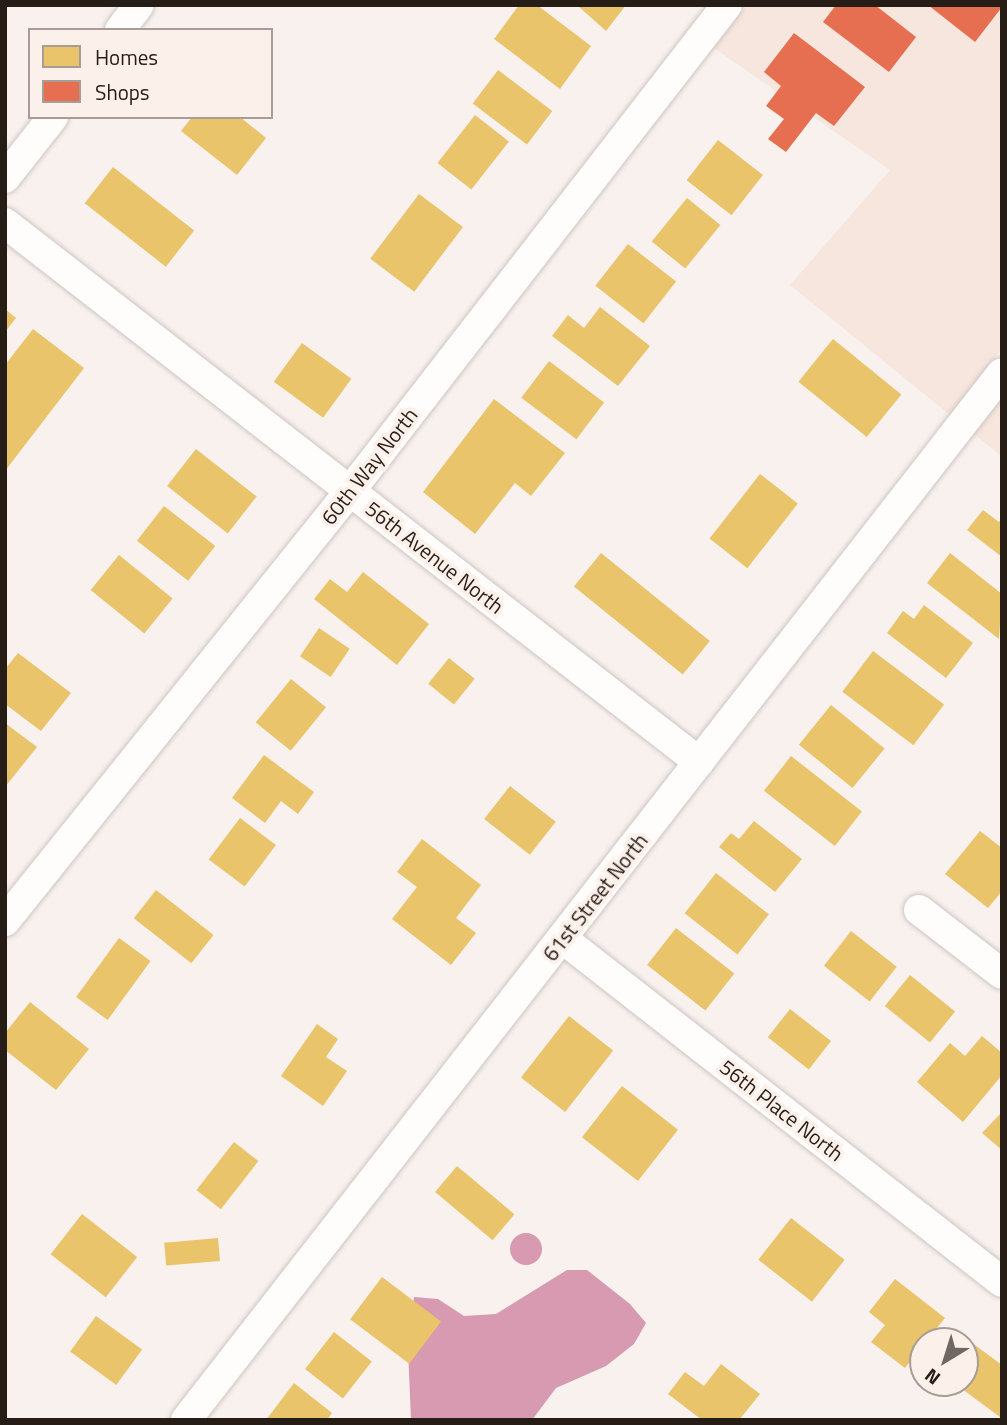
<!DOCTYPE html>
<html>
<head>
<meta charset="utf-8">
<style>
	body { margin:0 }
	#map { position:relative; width:1007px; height:1425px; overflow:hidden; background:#f8f1ee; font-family:"Titillium Web",sans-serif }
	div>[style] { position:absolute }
	.built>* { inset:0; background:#f6e6de }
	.water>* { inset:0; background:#d79ab0 }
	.round { border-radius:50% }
	.homes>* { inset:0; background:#e9c46a; transform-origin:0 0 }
	.shops>* { inset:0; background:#e76f51 }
	.roads { filter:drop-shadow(0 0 2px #cec5c1) drop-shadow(0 0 2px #cec5c1) }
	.street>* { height:30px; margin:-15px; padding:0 15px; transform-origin:15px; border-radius:15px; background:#fefdfc }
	span { translate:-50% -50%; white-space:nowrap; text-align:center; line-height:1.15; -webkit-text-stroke:7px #fcf0ea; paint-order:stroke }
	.street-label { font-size:21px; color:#271d17 }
	.frame { position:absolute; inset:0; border:7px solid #271d17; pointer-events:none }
	.legend { position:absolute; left:28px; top:28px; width:245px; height:91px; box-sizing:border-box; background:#fcf0ea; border:2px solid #a79c96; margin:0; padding:9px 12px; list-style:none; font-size:21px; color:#271d17 }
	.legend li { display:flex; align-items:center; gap:14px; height:35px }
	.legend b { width:35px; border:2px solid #a79c96 }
	.north { position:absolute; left:909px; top:1327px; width:70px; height:70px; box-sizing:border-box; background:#fcf0ea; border:2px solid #a79c96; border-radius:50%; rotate:218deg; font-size:19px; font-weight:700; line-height:28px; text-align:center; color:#271d17 }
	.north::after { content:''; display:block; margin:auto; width:24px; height:32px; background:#706762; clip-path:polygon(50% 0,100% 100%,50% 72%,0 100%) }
</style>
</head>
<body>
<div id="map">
	<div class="built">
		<i style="clip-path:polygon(747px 5px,1002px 5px,1002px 348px,950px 415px,790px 285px,890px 170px,714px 48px)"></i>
		<i style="clip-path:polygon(1002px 398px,1002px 457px,974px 434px)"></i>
	</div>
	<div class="water">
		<i class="round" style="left:510px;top:1233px;width:32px;height:32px"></i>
		<i style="clip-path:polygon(567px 1270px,587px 1270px,630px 1304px,646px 1323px,634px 1344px,606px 1366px,556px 1388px,532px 1420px,411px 1420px,408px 1349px,414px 1297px,438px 1299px,464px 1316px,496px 1314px)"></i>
	</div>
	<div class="homes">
		<i style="clip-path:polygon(519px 5px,537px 5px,591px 46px,560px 89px,494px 39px)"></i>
		<i style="clip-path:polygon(577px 5px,626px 5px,606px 31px)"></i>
		<i style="left:498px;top:70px;width:68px;height:42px;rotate:37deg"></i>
		<i style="left:475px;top:115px;width:43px;height:61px;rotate:38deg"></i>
		<i style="clip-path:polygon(192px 117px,240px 117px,266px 138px,237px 175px,181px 131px)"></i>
		<i style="left:718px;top:140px;width:57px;height:51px;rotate:38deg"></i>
		<i style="left:113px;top:167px;width:103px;height:46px;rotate:38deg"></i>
		<i style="left:419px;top:194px;width:55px;height:81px;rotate:37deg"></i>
		<i style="left:687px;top:198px;width:43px;height:56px;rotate:39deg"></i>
		<i style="left:628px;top:244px;width:61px;height:53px;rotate:38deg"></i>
		<i style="clip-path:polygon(600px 307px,650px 346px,618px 386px,552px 336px,568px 315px,584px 328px)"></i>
		<i style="clip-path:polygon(5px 309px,16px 318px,5px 332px)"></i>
		<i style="clip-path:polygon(33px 329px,84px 368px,5px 471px,5px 365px)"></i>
		<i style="left:833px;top:339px;width:88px;height:55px;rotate:39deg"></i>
		<i style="left:302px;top:343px;width:61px;height:48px;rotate:36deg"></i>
		<i style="left:549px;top:361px;width:69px;height:46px;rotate:37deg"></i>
		<i style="clip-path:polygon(494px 399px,565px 453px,531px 496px,515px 483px,475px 534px,423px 492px)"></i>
		<i style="left:196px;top:449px;width:77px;height:47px;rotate:38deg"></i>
		<i style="left:760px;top:474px;width:48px;height:82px;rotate:38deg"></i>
		<i style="left:164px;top:506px;width:65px;height:44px;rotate:38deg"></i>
		<i style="clip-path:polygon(983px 510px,999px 522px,1002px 518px,1002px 557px,967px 530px)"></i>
		<i style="left:601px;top:553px;width:140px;height:43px;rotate:39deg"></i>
		<i style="clip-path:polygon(950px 553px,1002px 594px,999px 639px,927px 583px)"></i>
		<i style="left:119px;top:555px;width:69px;height:45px;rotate:39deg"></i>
		<i style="clip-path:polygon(363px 572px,429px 624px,397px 665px,314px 599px,330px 579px,347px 592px)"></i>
		<i style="clip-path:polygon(924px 605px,973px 643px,946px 678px,887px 633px,903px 611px,914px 619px)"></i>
		<i style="left:319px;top:628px;width:37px;height:34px;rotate:34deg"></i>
		<i style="left:873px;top:651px;width:89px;height:51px;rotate:37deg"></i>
		<i style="clip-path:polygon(18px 653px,71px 693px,41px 731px,5px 704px,5px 669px)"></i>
		<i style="left:449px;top:658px;width:33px;height:33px;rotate:39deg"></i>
		<i style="left:291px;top:679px;width:45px;height:56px;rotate:39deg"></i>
		<i style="left:831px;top:705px;width:69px;height:51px;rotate:39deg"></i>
		<i style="clip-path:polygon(5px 723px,37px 747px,5px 787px)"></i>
		<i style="clip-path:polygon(264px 755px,314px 792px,298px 814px,281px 801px,265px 823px,232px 798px)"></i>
		<i style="left:791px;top:756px;width:90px;height:44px;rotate:38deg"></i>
		<i style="left:510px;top:786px;width:58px;height:42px;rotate:38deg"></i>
		<i style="left:240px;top:818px;width:45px;height:52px;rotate:37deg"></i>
		<i style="clip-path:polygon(754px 821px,802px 859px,775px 892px,719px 847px,731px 833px,739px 839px)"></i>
		<i style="clip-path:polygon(980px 831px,1002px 848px,1002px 891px,988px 908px,945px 874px)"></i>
		<i style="clip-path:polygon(422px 839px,481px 885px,456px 918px,476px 933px,451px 965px,392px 919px,417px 887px,397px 872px)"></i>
		<i style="left:716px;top:873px;width:67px;height:51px;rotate:38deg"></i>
		<i style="left:156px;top:890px;width:73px;height:36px;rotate:38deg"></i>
		<i style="left:676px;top:928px;width:74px;height:47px;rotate:38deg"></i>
		<i style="left:851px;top:931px;width:58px;height:44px;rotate:38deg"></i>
		<i style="left:119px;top:938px;width:39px;height:73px;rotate:36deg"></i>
		<i style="left:910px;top:975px;width:58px;height:40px;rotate:39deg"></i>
		<i style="clip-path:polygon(30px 1002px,89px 1049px,56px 1090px,5px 1050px,5px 1033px)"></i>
		<i style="left:790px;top:1009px;width:52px;height:36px;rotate:38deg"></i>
		<i style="left:569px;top:1016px;width:56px;height:78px;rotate:38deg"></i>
		<i style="clip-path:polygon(317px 1024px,338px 1039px,326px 1057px,347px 1071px,323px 1106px,281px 1076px)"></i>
		<i style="clip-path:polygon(982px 1036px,1002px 1053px,1002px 1075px,963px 1122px,917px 1082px,950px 1043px,965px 1056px)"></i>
		<i style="left:622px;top:1086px;width:71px;height:65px;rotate:38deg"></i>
		<i style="clip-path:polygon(1002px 1112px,1002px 1150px,982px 1133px)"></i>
		<i style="left:234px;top:1142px;width:31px;height:61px;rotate:38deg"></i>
		<i style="left:457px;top:1166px;width:75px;height:34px;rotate:40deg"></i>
		<i style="left:82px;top:1214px;width:70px;height:51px;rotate:38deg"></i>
		<i style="left:791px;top:1218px;width:68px;height:53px;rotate:38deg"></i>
		<i style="left:218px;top:1238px;width:23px;height:54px;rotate:85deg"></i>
		<i style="left:382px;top:1277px;width:74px;height:53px;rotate:37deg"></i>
		<i style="clip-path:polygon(895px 1279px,945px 1318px,905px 1368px,871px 1342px,885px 1325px,869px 1312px)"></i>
		<i style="left:96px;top:1316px;width:57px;height:44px;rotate:36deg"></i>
		<i style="left:334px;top:1332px;width:48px;height:47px;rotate:38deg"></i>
		<i style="clip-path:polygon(968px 1340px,1002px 1365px,1000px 1417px,954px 1383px,965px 1383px)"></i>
		<i style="clip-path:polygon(721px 1364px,760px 1394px,739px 1420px,702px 1420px,668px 1394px,685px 1372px,704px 1386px)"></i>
		<i style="clip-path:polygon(294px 1383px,332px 1413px,327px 1420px,266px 1420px)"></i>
	</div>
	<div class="shops">
		<i style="clip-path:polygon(836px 5px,875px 5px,916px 37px,889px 72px,823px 22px)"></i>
		<i style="clip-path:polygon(928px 5px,1002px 5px,1002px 7px,975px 42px)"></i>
		<i style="clip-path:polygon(794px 33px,865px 87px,834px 126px,816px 113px,786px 152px,768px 139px,784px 119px,766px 106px,781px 86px,764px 72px)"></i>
	</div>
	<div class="roads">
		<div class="street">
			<i style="left:120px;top:30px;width:31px;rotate:-53deg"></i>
			<i style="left:5px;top:178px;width:78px;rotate:-51.8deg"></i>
			<i style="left:5px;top:223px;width:879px;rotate:37.83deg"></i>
			<i style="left:919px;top:910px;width:105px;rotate:37.6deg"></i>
			<i style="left:5px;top:921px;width:551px;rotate:-51.26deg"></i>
			<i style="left:350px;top:491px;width:615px;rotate:-52.2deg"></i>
			<i style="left:563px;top:939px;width:557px;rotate:38deg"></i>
			<i style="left:186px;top:1420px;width:1327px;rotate:-52.07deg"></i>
		</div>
	</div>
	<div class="street-label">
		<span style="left:369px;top:466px;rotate:-52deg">60th Way North</span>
		<span style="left:435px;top:557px;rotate:38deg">56th Avenue North</span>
		<span style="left:595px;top:897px;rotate:-52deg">61st Street North</span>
		<span style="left:782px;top:1110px;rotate:38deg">56th Place North</span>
	</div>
	<div class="frame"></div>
	<ul class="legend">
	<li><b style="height:19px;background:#e9c46a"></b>Homes</li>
	<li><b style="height:19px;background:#e76f51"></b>Shops</li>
	</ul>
	<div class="north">N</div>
</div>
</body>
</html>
